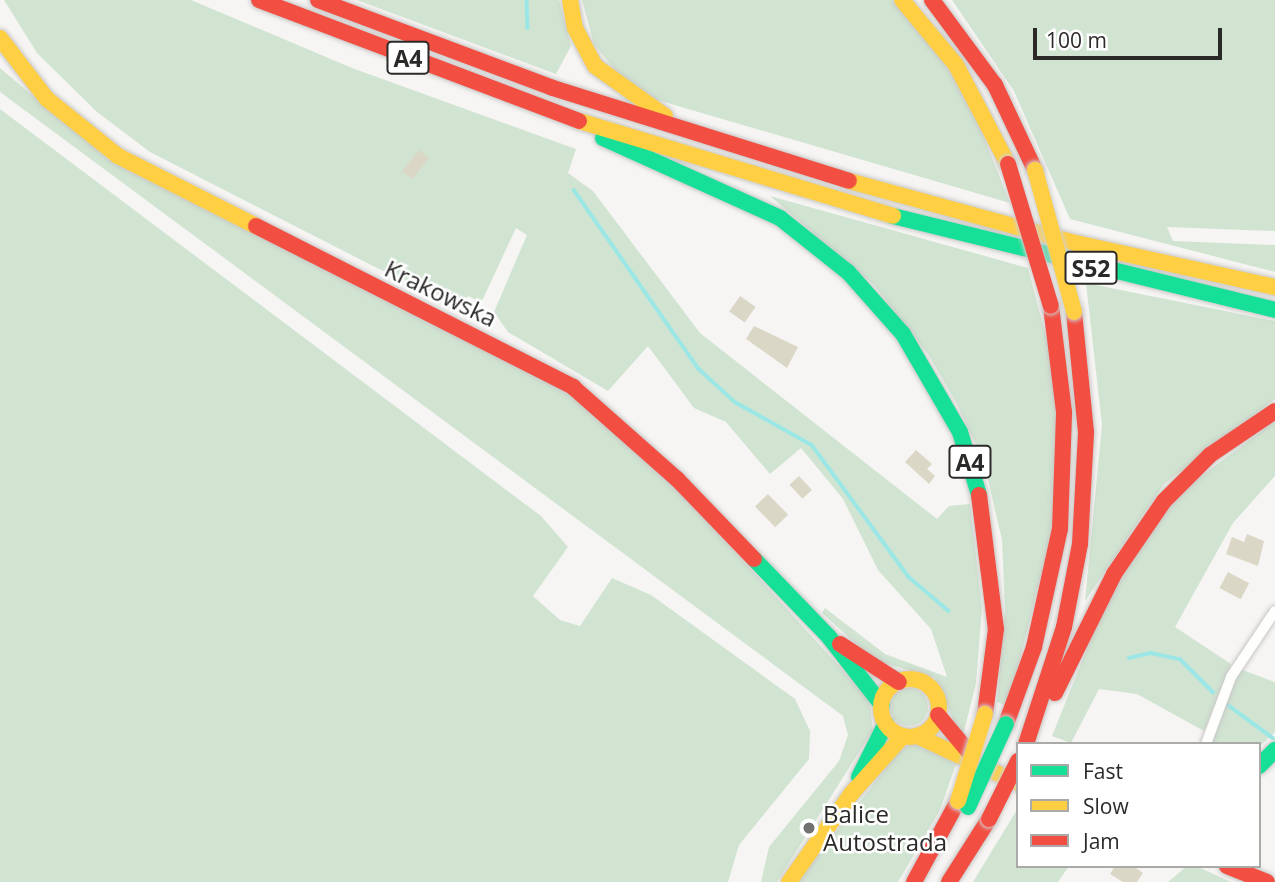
<!DOCTYPE html>
<html>
<head>
<meta charset="utf-8">
<style>
	body { margin:0 }
	#map { position:relative; width:1275px; height:882px; overflow:hidden; background:#f6f5f3; font-family:"Open Sans",sans-serif }
	div>[style] { position:absolute }
	.green>* { inset:0; background:#d0e4d1 }
	.round { border-radius:50% }
	.stream>* { height:3.5px; margin:-1.75px; padding:0 1.75px; transform-origin:1.75px; border-radius:1.75px; background:#9be7e6 }
	.building>* { inset:0; background:#dbd7c7; transform-origin:0 0 }
	.roads { filter:drop-shadow(0 0 2px #c8c7c6) drop-shadow(0 0 2px #c8c7c6) }
	.street>* { height:10px; margin:-5px; padding:0 5px; transform-origin:5px; border-radius:5px; background:#fefefd }
	.fast>* { height:16px; margin:-8px; padding:0 8px; transform-origin:8px; border-radius:8px; background:#16e098 }
	.slow>* { height:16px; margin:-8px; padding:0 8px; transform-origin:8px; border-radius:8px; background:#ffcf43 }
	.slow>.ring { margin:-8px; padding:0; box-sizing:content-box; background:none; border:16px solid #ffcf43; border-radius:50% }
	.jam>* { height:16px; margin:-8px; padding:0 8px; transform-origin:8px; border-radius:8px; background:#f24e42 }
	.bridges { filter:drop-shadow(0 0 2px #d1d0d0) drop-shadow(0 0 2px #d1d0d0) }
	.fast-bridge>* { height:16px; margin:-8px; padding:0 8px; transform-origin:8px; border-radius:8px; background:#16e098 }
	.slow-bridge>* { height:16px; margin:-8px; padding:0 8px; transform-origin:8px; border-radius:8px; background:#ffcf43 }
	.jam-bridge>* { height:16px; margin:-8px; padding:0 8px; transform-origin:8px; border-radius:8px; background:#f24e42 }
	.dots>* { width:19px; height:19px; translate:-50% -50%; box-sizing:border-box; border:4px solid #fff; border-radius:50% }
	span { translate:-50% -50%; white-space:nowrap; text-align:center; line-height:1.15; -webkit-text-stroke:5px #fff; paint-order:stroke }
	.shield-label span { padding:2px 5px; background:#fff; border:2px solid; border-radius:5px; -webkit-text-stroke-width:0 }
	.shield-label { font-size:23px; color:#2b2a29; font-weight:700 }
	.street-label { font-size:24px; color:#2b2a29 }
	.poi-label { font-size:24px; color:#2b2a29 }
	.left { translate:0 -50%; text-align:left }
	.legend { position:absolute; left:1016px; top:742px; width:245px; height:126px; box-sizing:border-box; background:#fff; border:2px solid #aaaaa9; margin:0; padding:9px 12px; list-style:none; font-size:21px; color:#2b2a29 }
	.legend li { display:flex; align-items:center; gap:14px; height:35px }
	.legend b { width:35px; border:2px solid #aaaaa9 }
	.scale { position:absolute; left:1033px; top:28px; width:189px; height:32px; box-sizing:border-box; border:4px solid #2b2a29; border-top:0; padding-left:9px; font-size:21px; line-height:24px; white-space:nowrap; color:#2b2a29; -webkit-text-stroke:5px #fff; paint-order:stroke }
</style>
</head>
<body>
<div id="map">
	<div class="green">
		<i style="clip-path:polygon(4px 0,191px 0,352px 68px,576px 149px,568px 173px,593px 191px,700px 333px,937px 519px,949px 506px,970px 504px,982px 608px,976px 683px,962px 740px,935px 678px,874px 660px,822px 613px,825px 608px,885px 654px,947px 677px,931px 629px,878px 570px,843px 499px,801px 448px,770px 474px,726px 422px,694px 408px,648px 346px,608px 391px,508px 332px,494px 312px,527px 235px,516px 228px,481px 303px,469px 296px,458px 303px,377px 268px,150px 152px,97px 112px,37px 53px)"></i>
		<i style="clip-path:polygon(357px 0,559px 0,571px 46px,556px 74px)"></i>
		<i style="clip-path:polygon(582px 0,892px 0,944px 61px,973px 110px,1010px 203px,654px 99px,618px 74px,594px 44px)"></i>
		<i style="clip-path:polygon(952px 0,1275px 0,1275px 231px,1167px 227px,1173px 241px,1275px 245px,1275px 272px,1070px 219px,1014px 91px)"></i>
		<i style="clip-path:polygon(0 68px,109px 160px,567px 391px,660px 470px,869px 699px,873px 730px,777px 882px,761px 882px,769px 847px,839px 761px,848px 735px,843px 716px,0 92px)"></i>
		<i style="clip-path:polygon(0 109px,541px 516px,568px 547px,533px 596px,560px 620px,580px 626px,612px 578px,651px 595px,795px 699px,810px 731px,809px 759px,739px 845px,728px 882px,0 882px)"></i>
		<i style="clip-path:polygon(770px 196px,1028px 268px,1050px 352px,1059px 446px,1052px 532px,1008px 706px,997px 702px,1005px 610px,1002px 540px,984px 462px,957px 404px,928px 354px,874px 285px)"></i>
		<i style="clip-path:polygon(1086px 283px,1275px 321px,1275px 399px,1164px 484px,1085px 601px,1102px 425px)"></i>
		<i style="clip-path:polygon(1275px 421px,1275px 476px,1233px 523px,1175px 627px,1231px 664px,1204px 731px,1137px 694px,1099px 689px,1071px 743px,1052px 736px,1099px 619px,1137px 552px,1184px 489px)"></i>
		<i style="clip-path:polygon(1240px 669px,1275px 682px,1275px 732px,1259px 747px,1208px 744px)"></i>
		<i class="round" style="left:890px;top:688px;width:38px;height:38px"></i>
		<i style="clip-path:polygon(915px 742px,956px 764px,940px 810px,898px 882px,797px 882px,900px 750px)"></i>
		<i style="clip-path:polygon(1018px 808px,1018px 866px,1069px 866px,1058px 882px,973px 882px)"></i>
		<i style="clip-path:polygon(1187px 866px,1198px 867px,1231px 882px,1168px 882px)"></i>
	</div>
	<div class="stream">
		<i style="left:527px;top:0;width:28px;rotate:88deg"></i>
		<i style="left:574px;top:190px;width:217px;rotate:55.1deg"></i>
		<i style="left:698px;top:368px;width:50px;rotate:42.6deg"></i>
		<i style="left:735px;top:402px;width:88px;rotate:29.2deg"></i>
		<i style="left:812px;top:445px;width:164px;rotate:53.7deg"></i>
		<i style="left:909px;top:577px;width:52px;rotate:40.4deg"></i>
		<i style="left:1129px;top:658px;width:23px;rotate:-13deg"></i>
		<i style="left:1151px;top:653px;width:30px;rotate:12deg"></i>
		<i style="left:1180px;top:659px;width:47px;rotate:45deg"></i>
		<i style="left:1228px;top:705px;width:56px;rotate:36.3deg"></i>
	</div>
	<div class="building">
		<i style="left:419px;top:150px;width:13px;height:27px;rotate:39deg"></i>
		<i style="left:740px;top:296px;width:19px;height:19px;rotate:35deg"></i>
		<i style="clip-path:polygon(754px 326px,798px 347px,787px 368px,746px 339px)"></i>
		<i style="clip-path:polygon(916px 450px,932px 464px,927px 469px,935px 476px,929px 484px,905px 462px)"></i>
		<i style="left:799px;top:476px;width:19px;height:13px;rotate:47deg"></i>
		<i style="left:768px;top:494px;width:29px;height:18px;rotate:46deg"></i>
		<i style="clip-path:polygon(1247px 534px,1264px 541px,1258px 566px,1226px 554px,1232px 537px,1244px 542px)"></i>
		<i style="left:1228px;top:572px;width:24px;height:18px;rotate:28deg"></i>
		<i style="clip-path:polygon(1115px 866px,1133px 866px,1143px 873px,1137px 882px,1123px 882px,1110px 874px)"></i>
	</div>
	<div class="roads">
		<div class="street">
			<i style="left:1206px;top:744px;width:72px;rotate:-69.5deg"></i>
			<i style="left:1231px;top:677px;width:79px;rotate:-56.3deg"></i>
		</div>
		<div class="fast">
			<i style="left:603px;top:138px;width:194px;rotate:24.3deg"></i>
			<i style="left:780px;top:218px;width:87px;rotate:38.5deg"></i>
			<i style="left:848px;top:272px;width:83px;rotate:48.4deg"></i>
			<i style="left:903px;top:334px;width:113px;rotate:59.8deg"></i>
			<i style="left:960px;top:432px;width:66px;rotate:73.2deg"></i>
			<i style="left:893px;top:216px;width:393px;rotate:13.8deg"></i>
			<i style="left:754px;top:559px;width:108px;rotate:46.1deg"></i>
			<i style="left:829px;top:637px;width:86px;rotate:52.1deg"></i>
			<i style="left:1259px;top:766px;width:23px;rotate:-45deg"></i>
			<i style="left:859px;top:777px;width:60px;rotate:-63.4deg"></i>
		</div>
		<div class="slow">
			<i style="left:570px;top:0;width:28px;rotate:80deg"></i>
			<i style="left:575px;top:28px;width:43px;rotate:62.2deg"></i>
			<i style="left:595px;top:66px;width:86px;rotate:35.5deg"></i>
			<i style="left:902px;top:0;width:85px;rotate:50.3deg"></i>
			<i style="left:956px;top:65px;width:112px;rotate:62.3deg"></i>
			<i style="left:0;top:38px;width:77px;rotate:52.4deg"></i>
			<i style="left:47px;top:99px;width:91px;rotate:38.8deg"></i>
			<i style="left:118px;top:156px;width:155px;rotate:26.9deg"></i>
			<i style="left:579px;top:121px;width:328px;rotate:16.8deg"></i>
			<i style="left:849px;top:181px;width:235px;rotate:15.3deg"></i>
			<i style="left:1076px;top:243px;width:204px;rotate:12.5deg"></i>
			<i class="ring" style="left:881px;top:679px;width:42px;height:42px"></i>
			<i style="left:917px;top:736px;width:111px;rotate:25deg"></i>
			<i style="left:789px;top:882px;width:108px;rotate:-54.8deg"></i>
			<i style="left:851px;top:794px;width:78px;rotate:-48.1deg"></i>
		</div>
		<div class="jam">
			<i style="left:259px;top:0;width:342px;rotate:20.7deg"></i>
			<i style="left:318px;top:0;width:251px;rotate:20.5deg"></i>
			<i style="left:553px;top:88px;width:310px;rotate:17.4deg"></i>
			<i style="left:932px;top:0;width:106px;rotate:53.5deg"></i>
			<i style="left:995px;top:85px;width:94px;rotate:64.8deg"></i>
			<i style="left:256px;top:226px;width:356px;rotate:26.9deg"></i>
			<i style="left:573px;top:387px;width:139px;rotate:41.5deg"></i>
			<i style="left:677px;top:479px;width:111px;rotate:46.1deg"></i>
			<i style="left:979px;top:495px;width:135px;rotate:82.8deg"></i>
			<i style="left:996px;top:629px;width:86px;rotate:97.4deg"></i>
			<i style="left:840px;top:644px;width:70px;rotate:32.8deg"></i>
			<i style="left:1055px;top:693px;width:133px;rotate:-63.6deg"></i>
			<i style="left:1114px;top:574px;width:88px;rotate:-55.6deg"></i>
			<i style="left:1164px;top:501px;width:65px;rotate:-45deg"></i>
			<i style="left:1210px;top:455px;width:78px;rotate:-34.1deg"></i>
			<i style="left:938px;top:715px;width:55px;rotate:50.2deg"></i>
			<i style="left:1006px;top:724px;width:82px;rotate:-70deg"></i>
			<i style="left:1034px;top:647px;width:121px;rotate:-77.6deg"></i>
			<i style="left:1060px;top:529px;width:117px;rotate:-88deg"></i>
			<i style="left:1064px;top:412px;width:107px;rotate:-97deg"></i>
			<i style="left:1026px;top:744px;width:123px;rotate:-72deg"></i>
			<i style="left:1064px;top:627px;width:85px;rotate:-79.1deg"></i>
			<i style="left:1080px;top:544px;width:112px;rotate:-86.9deg"></i>
			<i style="left:1086px;top:432px;width:121px;rotate:-95.7deg"></i>
			<i style="left:1227px;top:866px;width:43px;rotate:21.8deg"></i>
			<i style="left:914px;top:882px;width:92px;rotate:-61.5deg"></i>
			<i style="left:949px;top:882px;width:75px;rotate:-57.6deg"></i>
		</div>
	</div>
	<div class="bridges">
		<div class="fast-bridge">
			<i style="left:968px;top:807px;width:91px;rotate:-65.4deg"></i>
		</div>
		<div class="slow-bridge">
			<i style="left:1035px;top:170px;width:147px;rotate:74.6deg"></i>
			<i style="left:958px;top:801px;width:91px;rotate:-72.8deg"></i>
		</div>
		<div class="jam-bridge">
			<i style="left:1008px;top:164px;width:148px;rotate:73.2deg"></i>
			<i style="left:989px;top:819px;width:65px;rotate:-63.4deg"></i>
		</div>
	</div>
	<div class="dots">
		<i style="left:809px;top:828px;background:#727170"></i>
	</div>
	<div class="shield-label">
		<span style="left:408px;top:58px">A4</span>
		<span style="left:1091px;top:268px">S52</span>
		<span style="left:970px;top:462px">A4</span>
	</div>
	<div class="street-label">
		<span style="left:441px;top:293px;rotate:26deg">Krakowska</span>
	</div>
	<div class="poi-label">
		<span class="left" style="left:823px;top:828px">Balice<br>Autostrada</span>
	</div>
	<ul class="legend">
	<li><b style="height:9px;background:#16e098"></b>Fast</li>
	<li><b style="height:9px;background:#ffcf43"></b>Slow</li>
	<li><b style="height:9px;background:#f24e42"></b>Jam</li>
	</ul>
	<div class="scale">100 m</div>
</div>
</body>
</html>
